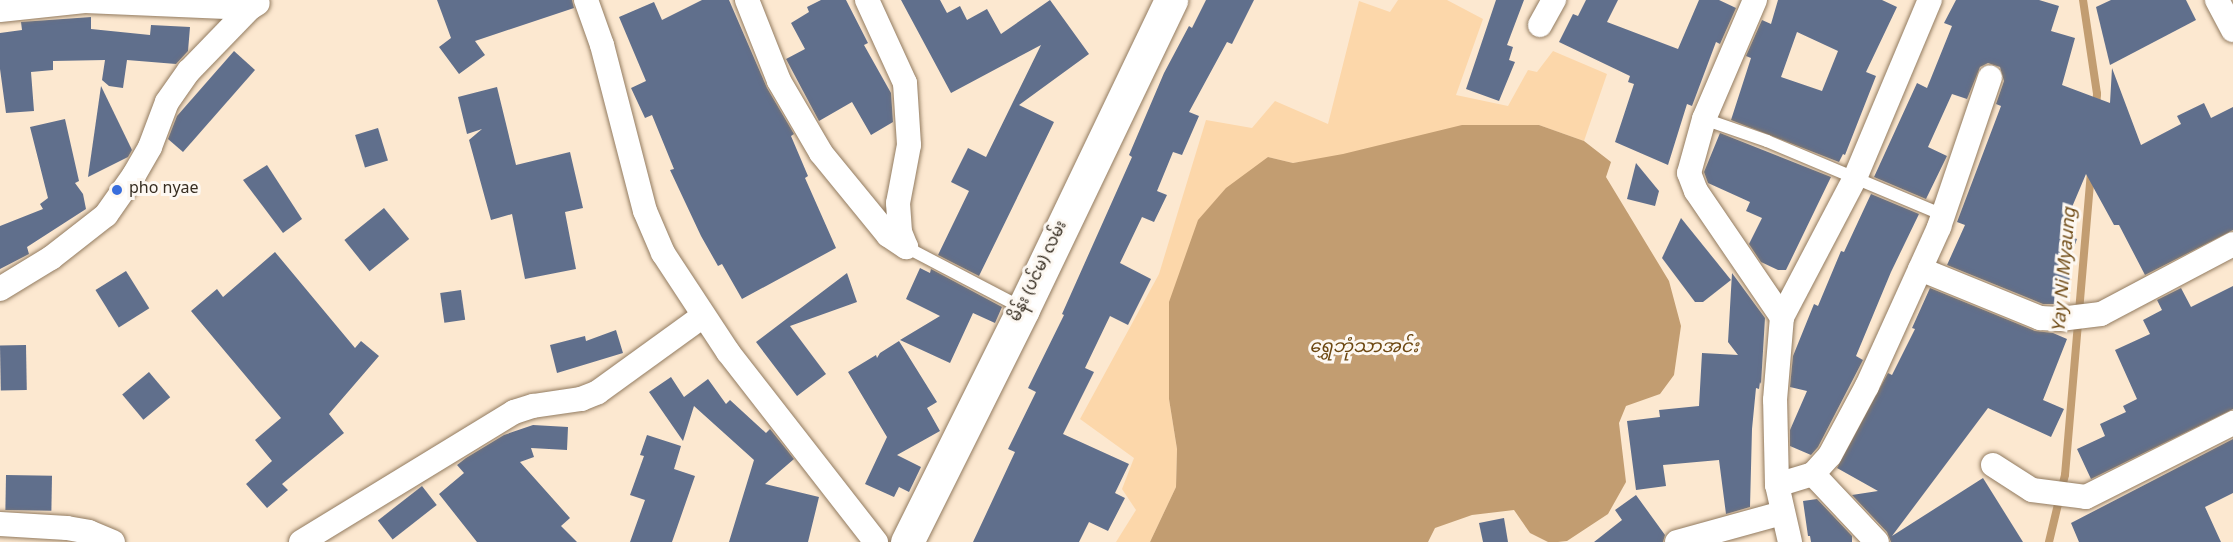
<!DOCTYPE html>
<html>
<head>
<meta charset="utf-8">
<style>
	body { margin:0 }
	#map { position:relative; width:2233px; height:542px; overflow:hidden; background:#fce8d0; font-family:Georgia,"Noto Sans Myanmar",serif }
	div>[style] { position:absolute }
	.green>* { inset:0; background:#fcd7aa }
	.water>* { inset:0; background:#c29d71 }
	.stream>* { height:8px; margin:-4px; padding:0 4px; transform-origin:4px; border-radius:4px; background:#c29d71 }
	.building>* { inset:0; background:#606f8c; transform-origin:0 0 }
	.roads { filter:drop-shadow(0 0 2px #927b60) drop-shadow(0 0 2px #927b60) }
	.lane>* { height:12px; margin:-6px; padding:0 6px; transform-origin:6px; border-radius:6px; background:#fff }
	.street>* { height:24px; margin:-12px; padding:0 12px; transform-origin:12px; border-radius:12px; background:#fff }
	.primary>* { height:33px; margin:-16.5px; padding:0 16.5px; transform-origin:16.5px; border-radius:16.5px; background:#fff }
	.dots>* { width:16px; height:16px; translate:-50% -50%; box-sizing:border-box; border:3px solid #fdf8f2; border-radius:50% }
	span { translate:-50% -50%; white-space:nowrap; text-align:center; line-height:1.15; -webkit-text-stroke:6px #fdf8f2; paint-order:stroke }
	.poi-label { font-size:16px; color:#362d21 }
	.left { translate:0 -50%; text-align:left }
	.street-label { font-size:16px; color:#362d21 }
	.water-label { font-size:18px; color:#6d4812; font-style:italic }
</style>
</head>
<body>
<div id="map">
	<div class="green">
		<i style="clip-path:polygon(1398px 0,1447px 0,1483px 19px,1456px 95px,1508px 106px,1528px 70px,1537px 72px,1553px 51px,1607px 74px,1584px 141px,1539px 125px,1293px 163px,1268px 157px,1169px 302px,1169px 399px,1177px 449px,1176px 487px,1150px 542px,1116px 542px,1136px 510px,1122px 489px,1134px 458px,1080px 419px,1159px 274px,1206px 120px,1252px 128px,1275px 101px,1328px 124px,1359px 1px,1390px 12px)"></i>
	</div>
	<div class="water">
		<i style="clip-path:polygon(1462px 125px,1539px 125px,1584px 141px,1611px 162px,1606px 177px,1669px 281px,1681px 326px,1674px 375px,1660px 394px,1626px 406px,1619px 423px,1626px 482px,1608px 514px,1567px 541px,1558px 542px,1548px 542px,1530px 533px,1514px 510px,1472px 515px,1435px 528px,1428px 542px,1150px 542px,1176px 487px,1177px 449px,1169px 399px,1169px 302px,1198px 220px,1226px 188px,1268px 157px,1293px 163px,1343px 154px)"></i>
	</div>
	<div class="stream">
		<i style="left:2083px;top:0;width:95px;rotate:81.5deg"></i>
		<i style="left:2097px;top:94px;width:13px;rotate:94deg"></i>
		<i style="left:2049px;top:542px;width:69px;rotate:-76.6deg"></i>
		<i style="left:2065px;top:475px;width:302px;rotate:-85.1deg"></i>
	</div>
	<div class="building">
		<i style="clip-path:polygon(437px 0,572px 0,574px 8px,475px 41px,485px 55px,459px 74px,439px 47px,451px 38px)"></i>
		<i style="clip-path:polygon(702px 0,729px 0,767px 88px,794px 134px,791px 136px,808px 176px,805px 178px,836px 248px,742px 299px,722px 264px,718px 266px,701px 236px,670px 170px,674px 169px,652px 115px,645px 118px,631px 88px,646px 81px,619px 17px,654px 2px,662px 20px)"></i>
		<i style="clip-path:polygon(821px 0,846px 0,868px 43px,864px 45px,891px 93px,893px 122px,871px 135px,852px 102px,819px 121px,786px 59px,805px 49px,791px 23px,809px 12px,807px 7px)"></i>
		<i style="clip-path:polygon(901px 0,940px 0,947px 13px,960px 6px,967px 20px,987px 9px,1001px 34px,1050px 0,1089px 54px,1019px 105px,1054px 122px,979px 276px,938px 255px,969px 191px,951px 182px,968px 148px,986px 157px,1041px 45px,951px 93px)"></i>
		<i style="clip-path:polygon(1206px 0,1254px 0,1232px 44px,1227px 42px,1189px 112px,1199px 116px,1182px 155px,1173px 152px,1157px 191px,1167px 195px,1154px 222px,1142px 217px,1120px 263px,1151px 279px,1128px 325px,1110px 316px,1085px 368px,1094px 372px,1063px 434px,1129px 464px,1115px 493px,1125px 498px,1108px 531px,1089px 522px,1079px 542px,973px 542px,1015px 452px,1008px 449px,1036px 392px,1028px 388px,1064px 315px,1062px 314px,1132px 157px,1129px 155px,1164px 73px,1189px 26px,1192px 28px)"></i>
		<i style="clip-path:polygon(1496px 0,1524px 0,1507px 45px,1513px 47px,1509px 60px,1515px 62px,1499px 101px,1466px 89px)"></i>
		<i style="clip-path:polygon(1586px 0,1618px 0,1607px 22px,1678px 49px,1699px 0,1719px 0,1736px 8px,1720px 44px,1716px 42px,1692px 106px,1687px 104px,1668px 165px,1615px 142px,1634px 84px,1628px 82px,1630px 76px,1559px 42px,1573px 14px,1578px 16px)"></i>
		<i style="clip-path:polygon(evenodd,1778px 0,1882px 0,1897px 7px,1866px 72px,1876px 76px,1845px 155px,1843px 154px,1839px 162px,1731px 120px,1751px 58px,1746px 56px,1762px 20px,1771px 24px,1778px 0,1797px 32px,1838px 51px,1822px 91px,1781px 77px,1797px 32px)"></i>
		<i style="clip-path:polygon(1956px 0,2039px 0,2059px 6px,2051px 31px,2075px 38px,2062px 85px,2110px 103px,2112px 68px,2141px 145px,2181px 124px,2177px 116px,2204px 103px,2211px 118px,2233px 107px,2233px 230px,2145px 275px,2119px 225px,2114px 225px,2086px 174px,2061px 233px,2077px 239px,2067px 266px,2072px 268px,2066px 295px,2058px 293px,2054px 304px,2043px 304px,1947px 265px,1965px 225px,1957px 222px,2001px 106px,1996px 104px,2004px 81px,2000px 67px,1988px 63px,1980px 67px,1967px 99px,1952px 94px,1928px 147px,1947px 156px,1926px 199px,1874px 177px,1917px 83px,1927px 88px,1952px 26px,1944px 23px)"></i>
		<i style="clip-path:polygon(2111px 0,2186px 0,2196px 20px,2110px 65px,2096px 7px)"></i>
		<i style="clip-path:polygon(91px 17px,91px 29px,150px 35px,151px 25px,190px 27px,188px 51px,176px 64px,127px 60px,123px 88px,109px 86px,102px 80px,105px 60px,53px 61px,53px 70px,31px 72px,34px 111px,6px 113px,0 69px,0 33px,22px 30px,21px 22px)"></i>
		<i style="clip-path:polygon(234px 51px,255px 70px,183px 152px,168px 139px,177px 116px)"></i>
		<i style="clip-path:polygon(101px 86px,132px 150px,128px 157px,88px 177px)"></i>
		<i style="clip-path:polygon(497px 87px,516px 165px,570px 152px,583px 208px,565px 212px,576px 269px,525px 279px,512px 214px,491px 220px,469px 140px,482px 129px,467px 134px,458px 97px)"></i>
		<i style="clip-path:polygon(65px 119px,79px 181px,75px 183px,83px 194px,86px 209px,27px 247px,29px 254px,0 269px,0 226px,43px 209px,40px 204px,48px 198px,30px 127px)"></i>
		<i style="left:378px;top:128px;width:34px;height:24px;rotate:73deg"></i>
		<i style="clip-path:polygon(1720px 133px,1831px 177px,1786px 270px,1778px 270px,1761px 262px,1749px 244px,1762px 218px,1746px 211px,1750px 202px,1708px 183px,1704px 172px)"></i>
		<i style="clip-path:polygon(1636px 163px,1659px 191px,1655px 206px,1627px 199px)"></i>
		<i style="clip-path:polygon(267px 165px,302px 219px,283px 233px,243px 180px)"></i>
		<i style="clip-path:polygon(1871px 194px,1919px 214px,1891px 272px,1856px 356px,1863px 360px,1818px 447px,1811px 455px,1790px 446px,1790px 430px,1807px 391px,1790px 387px,1793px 356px,1814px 304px,1818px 306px,1841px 251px,1844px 252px)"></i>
		<i style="left:384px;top:208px;width:40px;height:51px;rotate:51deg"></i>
		<i style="clip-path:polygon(1681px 218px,1731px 280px,1703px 302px,1695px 302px,1662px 258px)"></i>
		<i style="clip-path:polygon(275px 252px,355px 348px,361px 341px,379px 356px,329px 414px,344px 433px,282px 484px,288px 490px,267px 508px,246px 484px,272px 461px,255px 440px,281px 418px,191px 311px,217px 289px,223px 297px)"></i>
		<i style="clip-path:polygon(920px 268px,930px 273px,931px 269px,1002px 307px,995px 323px,973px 313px,950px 363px,900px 340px,940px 316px,906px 299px)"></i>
		<i style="left:126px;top:271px;width:44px;height:36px;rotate:58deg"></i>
		<i style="clip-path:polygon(847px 273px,857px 302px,790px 326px,826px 374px,797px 396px,756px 342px)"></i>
		<i style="clip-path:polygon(1732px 273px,1765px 318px,1761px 384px,1760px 382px,1759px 389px,1756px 388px,1752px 429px,1750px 507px,1726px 514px,1719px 460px,1663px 465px,1666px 486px,1636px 490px,1627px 421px,1660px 417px,1659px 410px,1699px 406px,1702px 353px,1738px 355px,1728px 342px)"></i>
		<i style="clip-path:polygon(2233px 286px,2233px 409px,2091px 479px,2077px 449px,2105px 436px,2100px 424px,2126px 412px,2123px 406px,2137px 399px,2115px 350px,2150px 334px,2143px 320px,2162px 310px,2157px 300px,2181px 288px,2191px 307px)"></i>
		<i style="clip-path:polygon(1930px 288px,2035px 331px,2053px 333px,2067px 339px,2043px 400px,2064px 409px,2051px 437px,1988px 408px,1892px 536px,1983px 478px,2023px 542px,1891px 542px,1887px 532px,1852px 495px,1878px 491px,1837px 468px,1888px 373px,1892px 375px,1915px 329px,1912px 328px)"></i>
		<i style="left:461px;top:290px;width:30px;height:21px;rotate:82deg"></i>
		<i style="clip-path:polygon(616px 330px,623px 353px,557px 373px,550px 345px,585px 336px,586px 341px)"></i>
		<i style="clip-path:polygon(899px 341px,937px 402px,927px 408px,940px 431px,897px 455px,921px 467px,909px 492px,899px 487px,894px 497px,865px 484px,887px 437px,848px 372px,876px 355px,877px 358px,880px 353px)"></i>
		<i style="left:26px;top:345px;width:45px;height:26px;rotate:89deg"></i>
		<i style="left:149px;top:372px;width:33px;height:35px;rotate:50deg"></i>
		<i style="clip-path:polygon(671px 377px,684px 397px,708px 379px,726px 404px,730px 400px,766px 433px,770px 429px,794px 459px,765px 484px,819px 497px,808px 542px,729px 542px,754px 460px,694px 406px,683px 441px,649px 392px)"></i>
		<i style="clip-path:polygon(533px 425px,568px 427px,567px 450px,531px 448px,534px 457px,520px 462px,570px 518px,561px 526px,577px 542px,477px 542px,439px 494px,464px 473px,457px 465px,466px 458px,504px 435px)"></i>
		<i style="clip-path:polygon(647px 435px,681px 446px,674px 469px,695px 476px,672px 542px,630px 542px,645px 500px,630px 495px,644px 456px,640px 455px)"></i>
		<i style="clip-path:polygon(2233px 439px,2233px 493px,2205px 507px,2221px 542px,2079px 542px,2071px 523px)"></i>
		<i style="left:6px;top:475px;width:46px;height:35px;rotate:1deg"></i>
		<i style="left:422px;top:486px;width:24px;height:56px;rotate:52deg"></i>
		<i style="clip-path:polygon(1636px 495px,1665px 535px,1663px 542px,1594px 542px,1622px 520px,1615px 510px)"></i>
		<i style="clip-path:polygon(1817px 499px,1852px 536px,1852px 542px,1811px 542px,1810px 536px,1808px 536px,1803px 501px)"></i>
		<i style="clip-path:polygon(1504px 518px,1508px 542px,1483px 542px,1479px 523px)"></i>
	</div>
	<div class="roads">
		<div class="lane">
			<i style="left:1704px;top:119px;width:67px;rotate:19.2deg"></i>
			<i style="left:1767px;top:141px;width:191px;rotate:22.8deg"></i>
			<i style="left:906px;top:247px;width:131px;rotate:27.7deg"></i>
		</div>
		<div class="street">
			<i style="left:586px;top:0;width:48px;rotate:70.4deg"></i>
			<i style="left:602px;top:45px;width:171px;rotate:75.5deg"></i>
			<i style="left:645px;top:211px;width:46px;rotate:66.8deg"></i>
			<i style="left:663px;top:253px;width:118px;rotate:56.7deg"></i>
			<i style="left:728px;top:352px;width:241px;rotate:52.1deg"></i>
			<i style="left:747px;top:0;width:87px;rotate:68.4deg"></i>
			<i style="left:779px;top:81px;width:83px;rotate:59.7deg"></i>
			<i style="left:821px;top:153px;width:106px;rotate:50.7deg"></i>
			<i style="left:888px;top:235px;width:22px;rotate:34deg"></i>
			<i style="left:867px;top:0;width:91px;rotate:65.4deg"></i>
			<i style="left:905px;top:83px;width:62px;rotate:86.3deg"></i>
			<i style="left:909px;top:145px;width:59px;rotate:100.7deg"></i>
			<i style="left:898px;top:203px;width:29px;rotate:86deg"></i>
			<i style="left:900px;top:232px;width:16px;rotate:68deg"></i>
			<i style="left:1755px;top:0;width:129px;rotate:113.2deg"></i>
			<i style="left:1704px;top:119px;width:56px;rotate:105.5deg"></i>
			<i style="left:1689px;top:173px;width:19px;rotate:69deg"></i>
			<i style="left:1696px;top:191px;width:153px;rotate:55.7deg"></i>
			<i style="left:2217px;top:0;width:34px;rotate:62deg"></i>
			<i style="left:0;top:10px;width:85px;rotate:-6deg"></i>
			<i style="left:85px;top:1px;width:165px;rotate:2.4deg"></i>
			<i style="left:250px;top:8px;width:9px;rotate:-32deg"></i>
			<i style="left:1540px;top:25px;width:29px;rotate:-61deg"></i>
			<i style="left:1920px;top:269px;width:130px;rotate:22.2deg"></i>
			<i style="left:2040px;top:318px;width:20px;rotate:3deg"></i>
			<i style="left:2060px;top:319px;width:41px;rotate:-7deg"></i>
			<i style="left:2101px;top:314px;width:149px;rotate:-27.9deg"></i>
			<i style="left:0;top:289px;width:60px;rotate:-31.3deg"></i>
			<i style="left:51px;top:258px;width:70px;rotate:-38deg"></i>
			<i style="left:106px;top:215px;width:49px;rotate:-55deg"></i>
			<i style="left:134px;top:175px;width:32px;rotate:-60deg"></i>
			<i style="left:150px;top:147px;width:48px;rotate:-69.3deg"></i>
			<i style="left:167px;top:102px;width:38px;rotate:-55deg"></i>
			<i style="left:189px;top:71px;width:88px;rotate:-45.9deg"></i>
			<i style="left:1993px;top:465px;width:46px;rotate:32.7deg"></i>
			<i style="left:2032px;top:490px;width:54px;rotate:7.4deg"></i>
			<i style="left:2086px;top:497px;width:165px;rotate:-26.7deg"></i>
			<i style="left:1813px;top:474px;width:25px;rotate:-48deg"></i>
			<i style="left:1830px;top:455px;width:78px;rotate:-61.8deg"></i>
			<i style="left:1867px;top:386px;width:175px;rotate:-65.6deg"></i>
			<i style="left:1939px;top:227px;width:158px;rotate:-71.2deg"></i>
			<i style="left:1777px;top:485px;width:38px;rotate:-17deg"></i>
			<i style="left:1813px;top:474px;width:93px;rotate:46.7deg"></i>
			<i style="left:0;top:524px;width:67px;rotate:3.4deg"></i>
			<i style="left:67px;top:528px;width:22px;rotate:10deg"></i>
			<i style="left:89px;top:532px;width:26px;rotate:23deg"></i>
			<i style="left:301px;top:542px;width:250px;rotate:-31.4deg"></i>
			<i style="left:514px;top:412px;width:20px;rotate:-18deg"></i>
			<i style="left:533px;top:406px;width:49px;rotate:-8.3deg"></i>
			<i style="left:581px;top:399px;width:18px;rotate:-22deg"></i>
			<i style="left:598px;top:392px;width:130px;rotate:-35.9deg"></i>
			<i style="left:1677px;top:542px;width:109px;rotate:-15.4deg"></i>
			<i style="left:1790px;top:542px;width:58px;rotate:-102.8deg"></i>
			<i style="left:1777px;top:485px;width:85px;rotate:-91.3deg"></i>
			<i style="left:1775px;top:400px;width:83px;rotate:-85.2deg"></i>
			<i style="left:1782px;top:317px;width:157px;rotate:-62.3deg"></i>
			<i style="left:1855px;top:178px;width:193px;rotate:-67.2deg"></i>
		</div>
		<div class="primary">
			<i style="left:907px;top:542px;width:260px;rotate:-63.5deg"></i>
			<i style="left:1023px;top:309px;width:343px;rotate:-64.4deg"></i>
		</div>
	</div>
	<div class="dots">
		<i style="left:117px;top:190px;background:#386ddc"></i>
	</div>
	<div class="poi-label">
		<span class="left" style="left:129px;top:190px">pho nyae</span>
	</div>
	<div class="street-label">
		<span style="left:1040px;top:272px;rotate:-64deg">မိန်း (ပင်မ) လမ်း</span>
	</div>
	<div class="water-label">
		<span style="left:2066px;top:270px;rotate:-85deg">Yay Ni Myaung</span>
		<span style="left:1364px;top:348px">ရွှေဘုံသာအင်း</span>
	</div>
</div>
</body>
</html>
